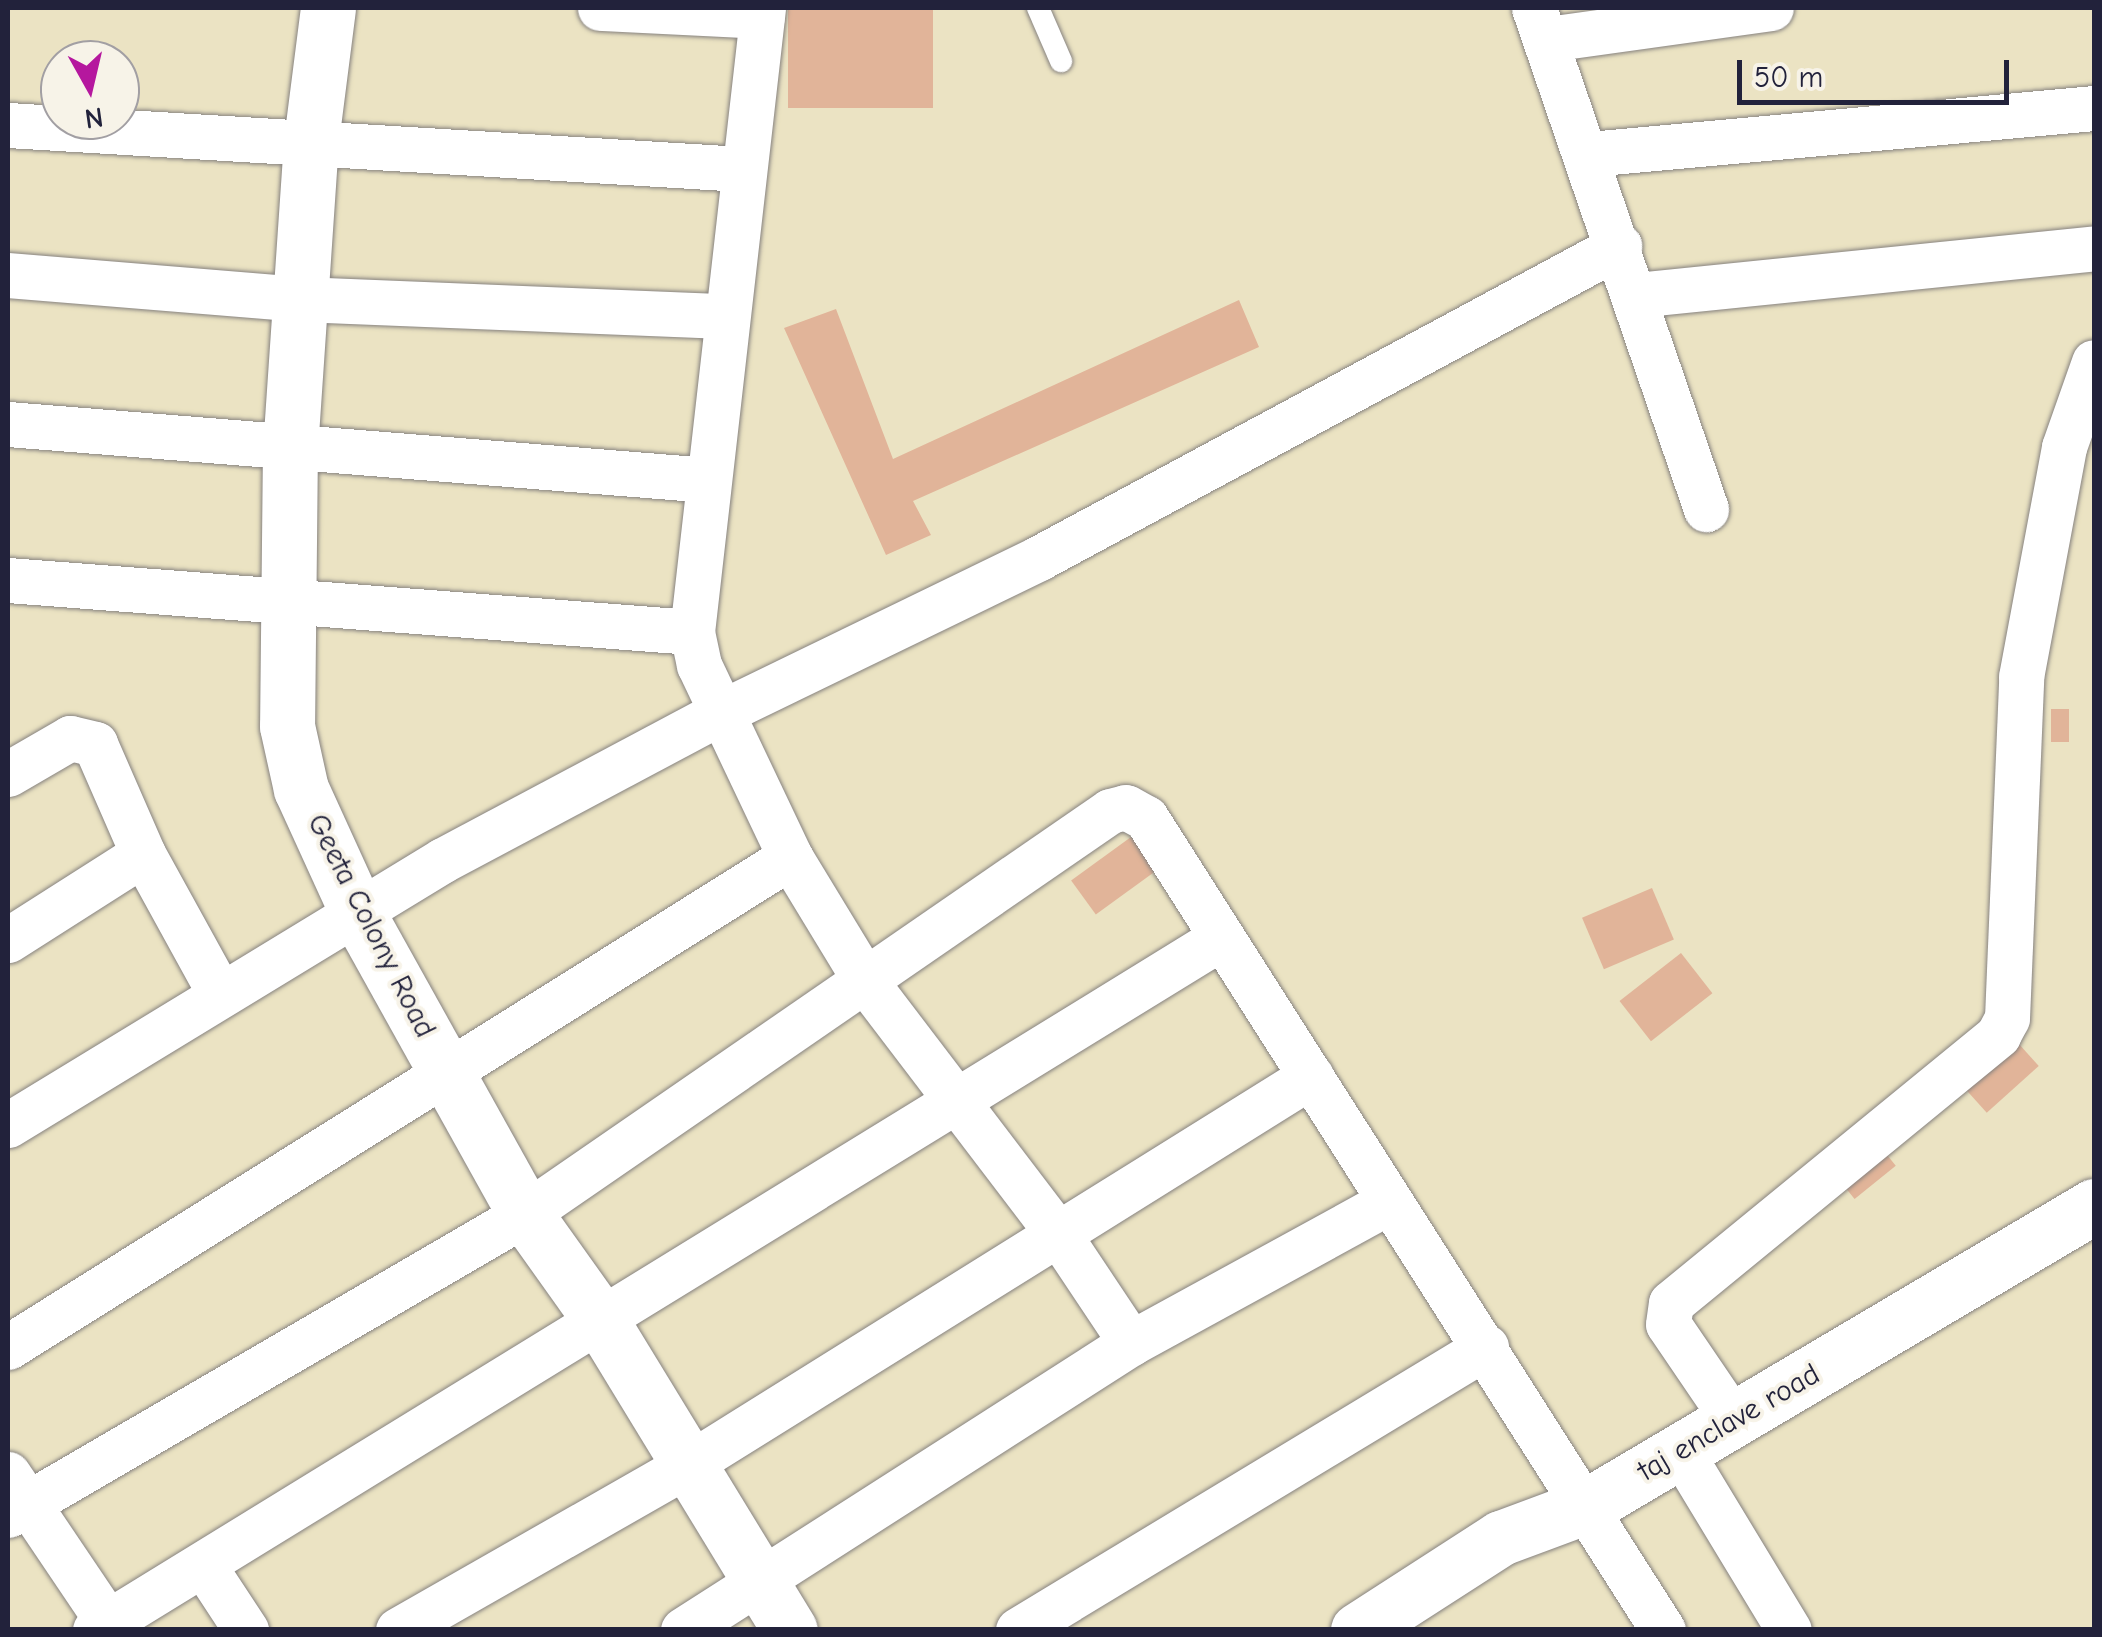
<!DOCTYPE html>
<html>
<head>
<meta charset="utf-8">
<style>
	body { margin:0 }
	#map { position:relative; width:2102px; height:1637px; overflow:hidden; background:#ebe3c3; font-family:"Comic Neue",sans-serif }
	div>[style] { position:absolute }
	.building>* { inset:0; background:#e1b499; transform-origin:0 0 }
	.roads { filter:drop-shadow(0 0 2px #86827f) drop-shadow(0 0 2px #86827f) }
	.service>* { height:22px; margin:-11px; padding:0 11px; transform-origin:11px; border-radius:11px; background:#fff }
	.minor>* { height:45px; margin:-22.5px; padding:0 22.5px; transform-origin:22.5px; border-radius:22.5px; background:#fff }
	.tertiary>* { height:55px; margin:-27.5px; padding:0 27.5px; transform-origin:27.5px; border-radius:27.5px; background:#fff }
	span { translate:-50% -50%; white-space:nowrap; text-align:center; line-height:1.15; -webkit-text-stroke:8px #f7f3e8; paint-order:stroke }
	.street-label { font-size:30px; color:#22223b }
	.frame { position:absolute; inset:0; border:10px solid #22223b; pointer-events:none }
	.north { position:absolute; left:40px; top:40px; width:100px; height:100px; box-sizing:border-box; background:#f7f3e8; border:2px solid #a29fa3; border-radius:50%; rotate:172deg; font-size:28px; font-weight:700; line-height:40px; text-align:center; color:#22223b }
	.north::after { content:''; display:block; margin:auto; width:35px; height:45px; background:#b5179e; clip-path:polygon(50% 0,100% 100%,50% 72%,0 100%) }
	.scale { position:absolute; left:1737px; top:60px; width:272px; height:45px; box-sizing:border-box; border:5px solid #22223b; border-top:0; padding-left:12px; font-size:30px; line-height:35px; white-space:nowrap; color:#22223b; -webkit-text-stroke:8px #f7f3e8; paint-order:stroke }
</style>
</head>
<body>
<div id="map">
	<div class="building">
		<i style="left:788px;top:8px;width:145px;height:100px"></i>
		<i style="clip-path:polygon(1239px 300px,1259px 347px,913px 501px,931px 535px,886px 555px,784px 328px,836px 309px,893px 459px)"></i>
		<i style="left:2051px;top:709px;width:18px;height:33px"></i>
		<i style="left:1131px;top:837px;width:42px;height:74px;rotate:54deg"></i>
		<i style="left:1652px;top:888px;width:56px;height:76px;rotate:67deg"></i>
		<i style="left:1681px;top:953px;width:51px;height:78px;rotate:52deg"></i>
		<i style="left:2010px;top:1034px;width:43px;height:70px;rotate:48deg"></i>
		<i style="left:1875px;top:1140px;width:33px;height:53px;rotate:51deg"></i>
	</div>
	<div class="roads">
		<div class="service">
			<i style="left:1038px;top:8px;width:58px;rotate:66.5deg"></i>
		</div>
		<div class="minor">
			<i style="left:600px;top:8px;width:162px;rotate:2.8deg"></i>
			<i style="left:763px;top:8px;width:628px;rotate:96.49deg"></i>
			<i style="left:692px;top:632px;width:34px;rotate:78deg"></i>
			<i style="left:699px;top:665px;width:212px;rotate:64.6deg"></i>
			<i style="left:790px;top:857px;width:146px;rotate:58.7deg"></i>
			<i style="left:866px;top:982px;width:318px;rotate:52.7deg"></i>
			<i style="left:1059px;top:1235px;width:130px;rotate:56.3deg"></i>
			<i style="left:1534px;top:8px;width:530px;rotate:71.05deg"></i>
			<i style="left:1548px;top:39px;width:225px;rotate:-7.9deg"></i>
			<i style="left:8px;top:125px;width:736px;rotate:3.43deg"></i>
			<i style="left:1589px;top:154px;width:507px;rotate:-5.2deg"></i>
			<i style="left:8px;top:275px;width:291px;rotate:4.7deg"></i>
			<i style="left:298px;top:299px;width:429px;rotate:2.3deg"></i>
			<i style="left:1635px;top:295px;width:461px;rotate:-5.8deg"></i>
			<i style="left:8px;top:424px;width:703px;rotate:4.57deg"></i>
			<i style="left:8px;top:580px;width:686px;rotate:4.35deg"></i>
			<i style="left:8px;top:774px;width:72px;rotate:-30.1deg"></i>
			<i style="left:70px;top:738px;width:26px;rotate:13deg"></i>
			<i style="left:95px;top:744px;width:120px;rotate:66.4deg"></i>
			<i style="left:143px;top:854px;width:160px;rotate:61.2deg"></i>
			<i style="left:8px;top:940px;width:160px;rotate:-32.5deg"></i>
			<i style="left:8px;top:1125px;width:509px;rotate:-31.35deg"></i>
			<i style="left:443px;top:860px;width:311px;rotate:-28deg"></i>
			<i style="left:718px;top:714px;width:357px;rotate:-25.9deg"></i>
			<i style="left:1039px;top:558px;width:659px;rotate:-28.28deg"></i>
			<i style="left:8px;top:1347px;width:923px;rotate:-32.07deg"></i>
			<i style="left:1734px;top:1421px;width:117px;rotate:-124.2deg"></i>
			<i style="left:1668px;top:1324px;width:21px;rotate:-82deg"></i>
			<i style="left:1671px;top:1303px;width:423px;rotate:-39.3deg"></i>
			<i style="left:1998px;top:1035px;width:19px;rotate:-62deg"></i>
			<i style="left:2007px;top:1018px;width:341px;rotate:-87.6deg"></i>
			<i style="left:2021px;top:677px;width:234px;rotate:-79.4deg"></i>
			<i style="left:2064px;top:447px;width:90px;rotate:-70.6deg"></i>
			<i style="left:1681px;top:1452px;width:208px;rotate:58.8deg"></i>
			<i style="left:8px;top:1474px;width:179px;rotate:56deg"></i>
			<i style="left:8px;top:1515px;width:598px;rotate:-30.21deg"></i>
			<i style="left:525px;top:1214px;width:710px;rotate:-34.56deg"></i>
			<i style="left:1110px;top:811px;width:16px;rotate:-14deg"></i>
			<i style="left:1126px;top:807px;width:23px;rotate:29deg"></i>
			<i style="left:1146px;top:818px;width:963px;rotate:57.52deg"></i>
			<i style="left:204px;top:1566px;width:77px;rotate:56.7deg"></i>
			<i style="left:95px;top:1630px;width:1319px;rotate:-31.58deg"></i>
			<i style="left:398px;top:1630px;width:335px;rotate:-29.7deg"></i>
			<i style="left:689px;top:1464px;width:733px;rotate:-31.96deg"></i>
			<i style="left:683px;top:1630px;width:532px;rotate:-32.64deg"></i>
			<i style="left:1131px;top:1343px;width:294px;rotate:-28.7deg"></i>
			<i style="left:1018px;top:1630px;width:547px;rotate:-31.16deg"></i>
		</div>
		<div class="tertiary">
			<i style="left:328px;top:8px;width:134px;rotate:97.3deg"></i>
			<i style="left:311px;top:141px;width:306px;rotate:93.9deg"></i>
			<i style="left:290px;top:446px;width:280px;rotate:90.6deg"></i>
			<i style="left:287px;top:726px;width:65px;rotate:77.5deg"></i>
			<i style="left:301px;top:789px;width:135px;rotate:65.5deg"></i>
			<i style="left:357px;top:912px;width:346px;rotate:60.9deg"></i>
			<i style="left:525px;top:1214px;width:129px;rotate:54.5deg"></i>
			<i style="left:600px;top:1319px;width:364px;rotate:58.6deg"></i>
			<i style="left:1358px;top:1630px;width:170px;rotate:-32.8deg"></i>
			<i style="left:1501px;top:1538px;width:92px;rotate:-20.4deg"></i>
			<i style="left:1587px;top:1506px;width:589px;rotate:-30.61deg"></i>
		</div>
	</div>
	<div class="street-label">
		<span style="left:371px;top:926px;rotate:63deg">Geeta Colony Road</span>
		<span style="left:1729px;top:1423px;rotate:-30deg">taj enclave road</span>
	</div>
	<div class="frame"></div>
	<div class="north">N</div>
	<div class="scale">50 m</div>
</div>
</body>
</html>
